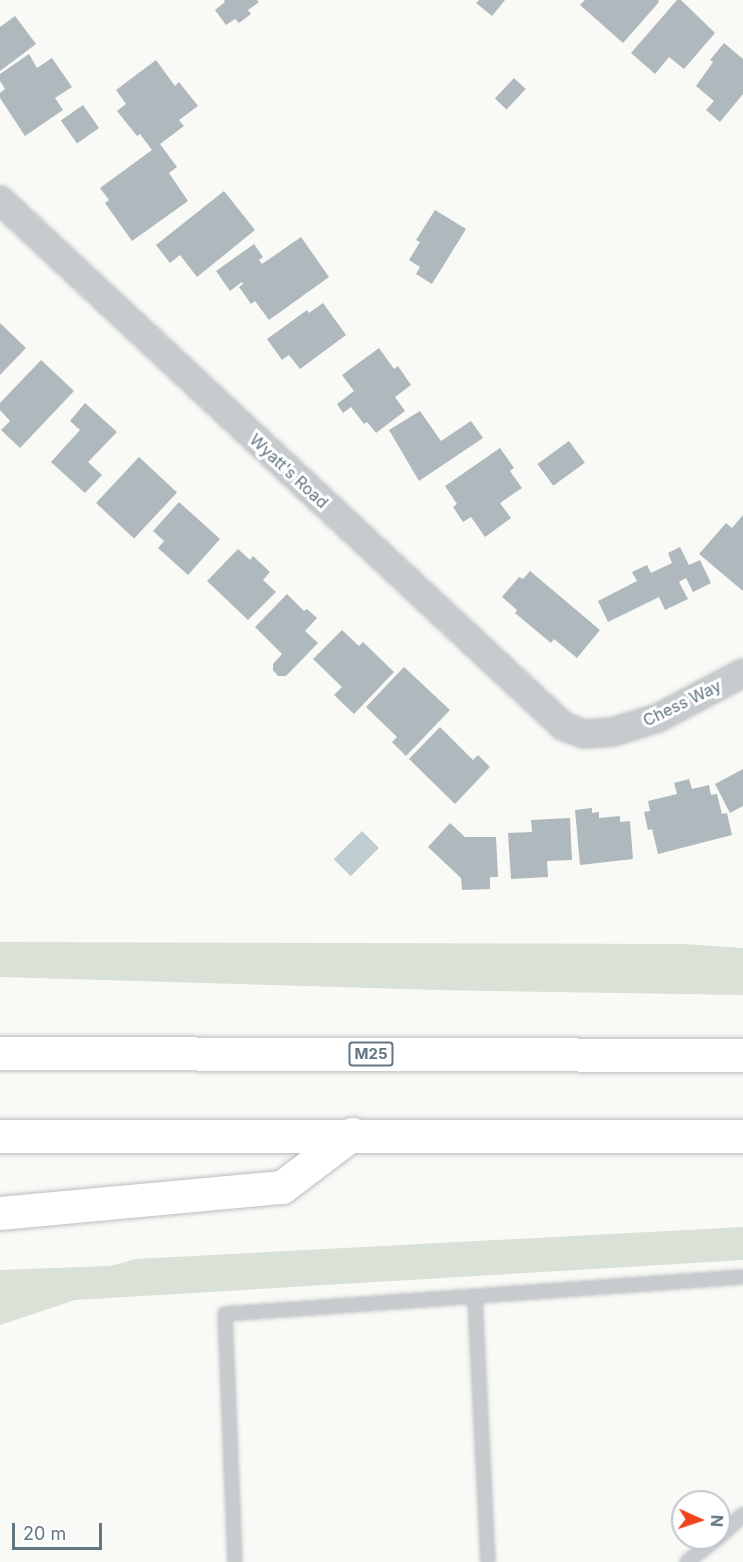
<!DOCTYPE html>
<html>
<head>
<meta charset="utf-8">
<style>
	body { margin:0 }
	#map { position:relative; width:743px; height:1562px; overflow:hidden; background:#f9f9f6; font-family:Inter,sans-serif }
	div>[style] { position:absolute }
	.green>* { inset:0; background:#dae1d6 }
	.water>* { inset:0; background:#bfccd0; transform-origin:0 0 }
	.building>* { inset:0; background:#aeb8bd; transform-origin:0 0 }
	.roads { filter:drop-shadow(0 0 2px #babec1) drop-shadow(0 0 2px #babec1) }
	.service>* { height:12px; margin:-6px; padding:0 6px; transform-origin:6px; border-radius:6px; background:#c6cbce }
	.minor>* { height:26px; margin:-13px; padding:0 13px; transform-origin:13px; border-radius:13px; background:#c6cbce }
	.motorway>* { height:33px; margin:-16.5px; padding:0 16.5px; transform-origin:16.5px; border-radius:16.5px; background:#fff }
	span { translate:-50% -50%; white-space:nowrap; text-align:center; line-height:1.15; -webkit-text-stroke:6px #fff; paint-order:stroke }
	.shield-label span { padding:2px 4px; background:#fff; border:2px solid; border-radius:4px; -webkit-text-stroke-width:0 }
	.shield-label { font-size:15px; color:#617683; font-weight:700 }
	.street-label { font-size:16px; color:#617683 }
	.north { position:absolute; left:671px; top:1490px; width:60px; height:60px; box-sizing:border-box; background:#fff; border:2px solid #c0c8cd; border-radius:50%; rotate:93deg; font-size:16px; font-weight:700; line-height:24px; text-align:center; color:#617683 }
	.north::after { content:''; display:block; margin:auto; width:21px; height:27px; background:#f1431d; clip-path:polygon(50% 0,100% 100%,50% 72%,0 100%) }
	.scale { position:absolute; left:12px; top:1523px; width:90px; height:27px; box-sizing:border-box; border:3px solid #617683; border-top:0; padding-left:8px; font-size:18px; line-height:21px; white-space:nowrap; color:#617683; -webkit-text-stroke:4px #fff; paint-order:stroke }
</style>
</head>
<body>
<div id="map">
	<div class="green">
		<i style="clip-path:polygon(0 942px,683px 944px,743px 948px,743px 995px,439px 990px,0 977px)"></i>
		<i style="clip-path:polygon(743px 1227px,743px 1260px,75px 1300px,0 1325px,0 1270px,110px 1266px,136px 1259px)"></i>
	</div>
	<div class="water">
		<i style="left:362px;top:831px;width:24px;height:40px;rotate:45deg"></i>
	</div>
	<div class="building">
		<i style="clip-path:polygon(224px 0,257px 0,259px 2px,248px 10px,251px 14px,239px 23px,235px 19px,226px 25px,215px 10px,225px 2px)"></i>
		<i style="clip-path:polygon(479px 0,505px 0,492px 16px,476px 3px)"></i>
		<i style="clip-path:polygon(585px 0,658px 0,659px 2px,623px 43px,580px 5px)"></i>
		<i style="clip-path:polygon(677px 0,681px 0,715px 33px,684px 69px,669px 57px,655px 74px,631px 53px)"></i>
		<i style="clip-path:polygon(15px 16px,36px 44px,0 71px,0 27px)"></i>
		<i style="clip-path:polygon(724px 43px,743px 59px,743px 94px,720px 122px,706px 110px,714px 101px,696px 86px,713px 62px,710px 60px)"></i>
		<i style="clip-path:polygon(29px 54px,37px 68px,52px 58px,72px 87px,55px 98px,63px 110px,25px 136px,0 98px,0 93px,5px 89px,0 81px,0 74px)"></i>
		<i style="clip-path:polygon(156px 60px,175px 86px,179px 82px,198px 106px,179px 120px,184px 126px,160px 144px,177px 167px,169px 173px,188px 201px,132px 241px,105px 203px,109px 200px,100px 188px,152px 150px,140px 134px,137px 136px,117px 111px,126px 104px,116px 90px)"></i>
		<i style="left:514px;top:78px;width:16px;height:28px;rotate:43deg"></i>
		<i style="left:83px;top:105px;width:28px;height:27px;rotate:55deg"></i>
		<i style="clip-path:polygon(224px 191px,255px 230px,197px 277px,180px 255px,170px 263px,156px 245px)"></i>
		<i style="clip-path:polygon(435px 210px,466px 229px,432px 284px,416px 274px,420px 267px,409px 260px,420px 242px,416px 240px)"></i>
		<i style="clip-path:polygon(301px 237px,329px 277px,269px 320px,255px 301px,251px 304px,239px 287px,243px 284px,242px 282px,230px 291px,216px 271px,254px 244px,263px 257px,259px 260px,262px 264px)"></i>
		<i style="clip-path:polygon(323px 303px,346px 335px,300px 369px,289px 355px,282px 360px,267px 339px,307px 310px,309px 313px)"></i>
		<i style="clip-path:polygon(0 323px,26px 348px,0 375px)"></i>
		<i style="clip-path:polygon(379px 348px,394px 369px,398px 366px,411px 385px,395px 397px,405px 411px,376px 433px,367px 422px,364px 424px,351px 407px,343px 413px,337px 404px,354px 391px,342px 375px)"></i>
		<i style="clip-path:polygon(41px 360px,74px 391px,20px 448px,1px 430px,10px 421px,0 410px,0 403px)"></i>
		<i style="clip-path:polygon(85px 403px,117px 432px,88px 462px,102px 475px,85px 493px,51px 462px,80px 430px,70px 421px)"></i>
		<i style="clip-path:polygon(420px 411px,441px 441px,471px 421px,483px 438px,419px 481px,389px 430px)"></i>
		<i style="left:569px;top:441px;width:27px;height:39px;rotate:54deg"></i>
		<i style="clip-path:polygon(500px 448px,514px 468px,510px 471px,522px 488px,500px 503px,511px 518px,485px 537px,471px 517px,463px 522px,453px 507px,457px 504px,445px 486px)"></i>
		<i style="left:139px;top:457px;width:52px;height:63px;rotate:43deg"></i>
		<i style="clip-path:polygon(179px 502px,220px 539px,188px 575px,158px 548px,164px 541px,153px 531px)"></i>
		<i style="clip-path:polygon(743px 515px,743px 591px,699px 554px,726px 523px,732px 528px)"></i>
		<i style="clip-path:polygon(680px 547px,689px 565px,700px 560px,711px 583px,693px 592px,686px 578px,679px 582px,688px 599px,665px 610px,659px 597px,608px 622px,598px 601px,637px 581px,632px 572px,647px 565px,651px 573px,672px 563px,668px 553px)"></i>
		<i style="clip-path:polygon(238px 549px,250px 560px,253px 556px,270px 572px,263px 580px,276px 592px,248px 620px,207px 581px)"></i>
		<i style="clip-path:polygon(530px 571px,600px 630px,577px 658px,554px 639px,551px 643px,515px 613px,517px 610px,502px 597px,519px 577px,523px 579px)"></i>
		<i style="clip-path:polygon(287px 594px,304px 611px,307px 609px,317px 618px,305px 631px,318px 643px,286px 676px,278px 676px,273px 670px,273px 664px,282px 654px,255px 627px)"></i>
		<i style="clip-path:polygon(342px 630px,359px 646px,363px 642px,394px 672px,354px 714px,334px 695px,342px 687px,313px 659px)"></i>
		<i style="clip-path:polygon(404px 667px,450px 710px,406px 756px,392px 742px,397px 737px,366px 707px)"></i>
		<i style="clip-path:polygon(440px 727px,473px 760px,478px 755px,490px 767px,455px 804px,409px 759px)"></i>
		<i style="clip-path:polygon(743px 769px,743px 806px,730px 813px,715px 784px)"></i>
		<i style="clip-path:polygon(689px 779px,692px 789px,709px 785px,711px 795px,717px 794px,722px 814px,727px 813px,732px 835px,658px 854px,652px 829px,648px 830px,644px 812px,650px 811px,648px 801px,677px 794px,674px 783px)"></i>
		<i style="clip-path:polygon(592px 808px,592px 813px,599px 812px,599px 818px,620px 816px,620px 822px,630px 821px,633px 859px,580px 865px,575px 810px)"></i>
		<i style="clip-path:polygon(570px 818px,572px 860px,547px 861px,548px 877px,511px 879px,508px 833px,532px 832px,531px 820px)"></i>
		<i style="clip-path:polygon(450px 823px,465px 837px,496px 837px,498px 877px,490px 877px,490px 889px,462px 890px,461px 878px,428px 847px)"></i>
	</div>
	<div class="roads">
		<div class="service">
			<i style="left:475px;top:1297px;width:265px;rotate:87.2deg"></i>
			<i style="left:719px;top:1537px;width:33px;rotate:-43deg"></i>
			<i style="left:235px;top:1562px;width:248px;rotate:-92.3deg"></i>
			<i style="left:225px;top:1314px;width:519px;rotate:-4.09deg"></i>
			<i style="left:687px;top:1562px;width:39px;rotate:-38deg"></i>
		</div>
		<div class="minor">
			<i style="left:0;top:200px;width:770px;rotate:43.05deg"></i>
			<i style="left:563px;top:726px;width:22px;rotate:21deg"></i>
			<i style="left:584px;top:734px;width:29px;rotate:-4deg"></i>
			<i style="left:613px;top:732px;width:47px;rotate:-17.3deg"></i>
			<i style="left:658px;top:718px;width:96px;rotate:-27.9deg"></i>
		</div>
		<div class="motorway">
			<i style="left:0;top:1053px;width:743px;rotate:0.15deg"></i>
			<i style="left:0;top:1136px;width:743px"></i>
			<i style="left:0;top:1213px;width:283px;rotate:-5.3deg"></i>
			<i style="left:282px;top:1187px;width:88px;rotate:-37.1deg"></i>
		</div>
	</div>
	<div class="shield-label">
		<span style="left:371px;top:1054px">M25</span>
	</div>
	<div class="street-label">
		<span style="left:289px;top:471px;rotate:43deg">Wyatt's Road</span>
		<span style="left:682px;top:703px;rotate:-26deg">Chess Way</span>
	</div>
	<div class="north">N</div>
	<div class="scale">20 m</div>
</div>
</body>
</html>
